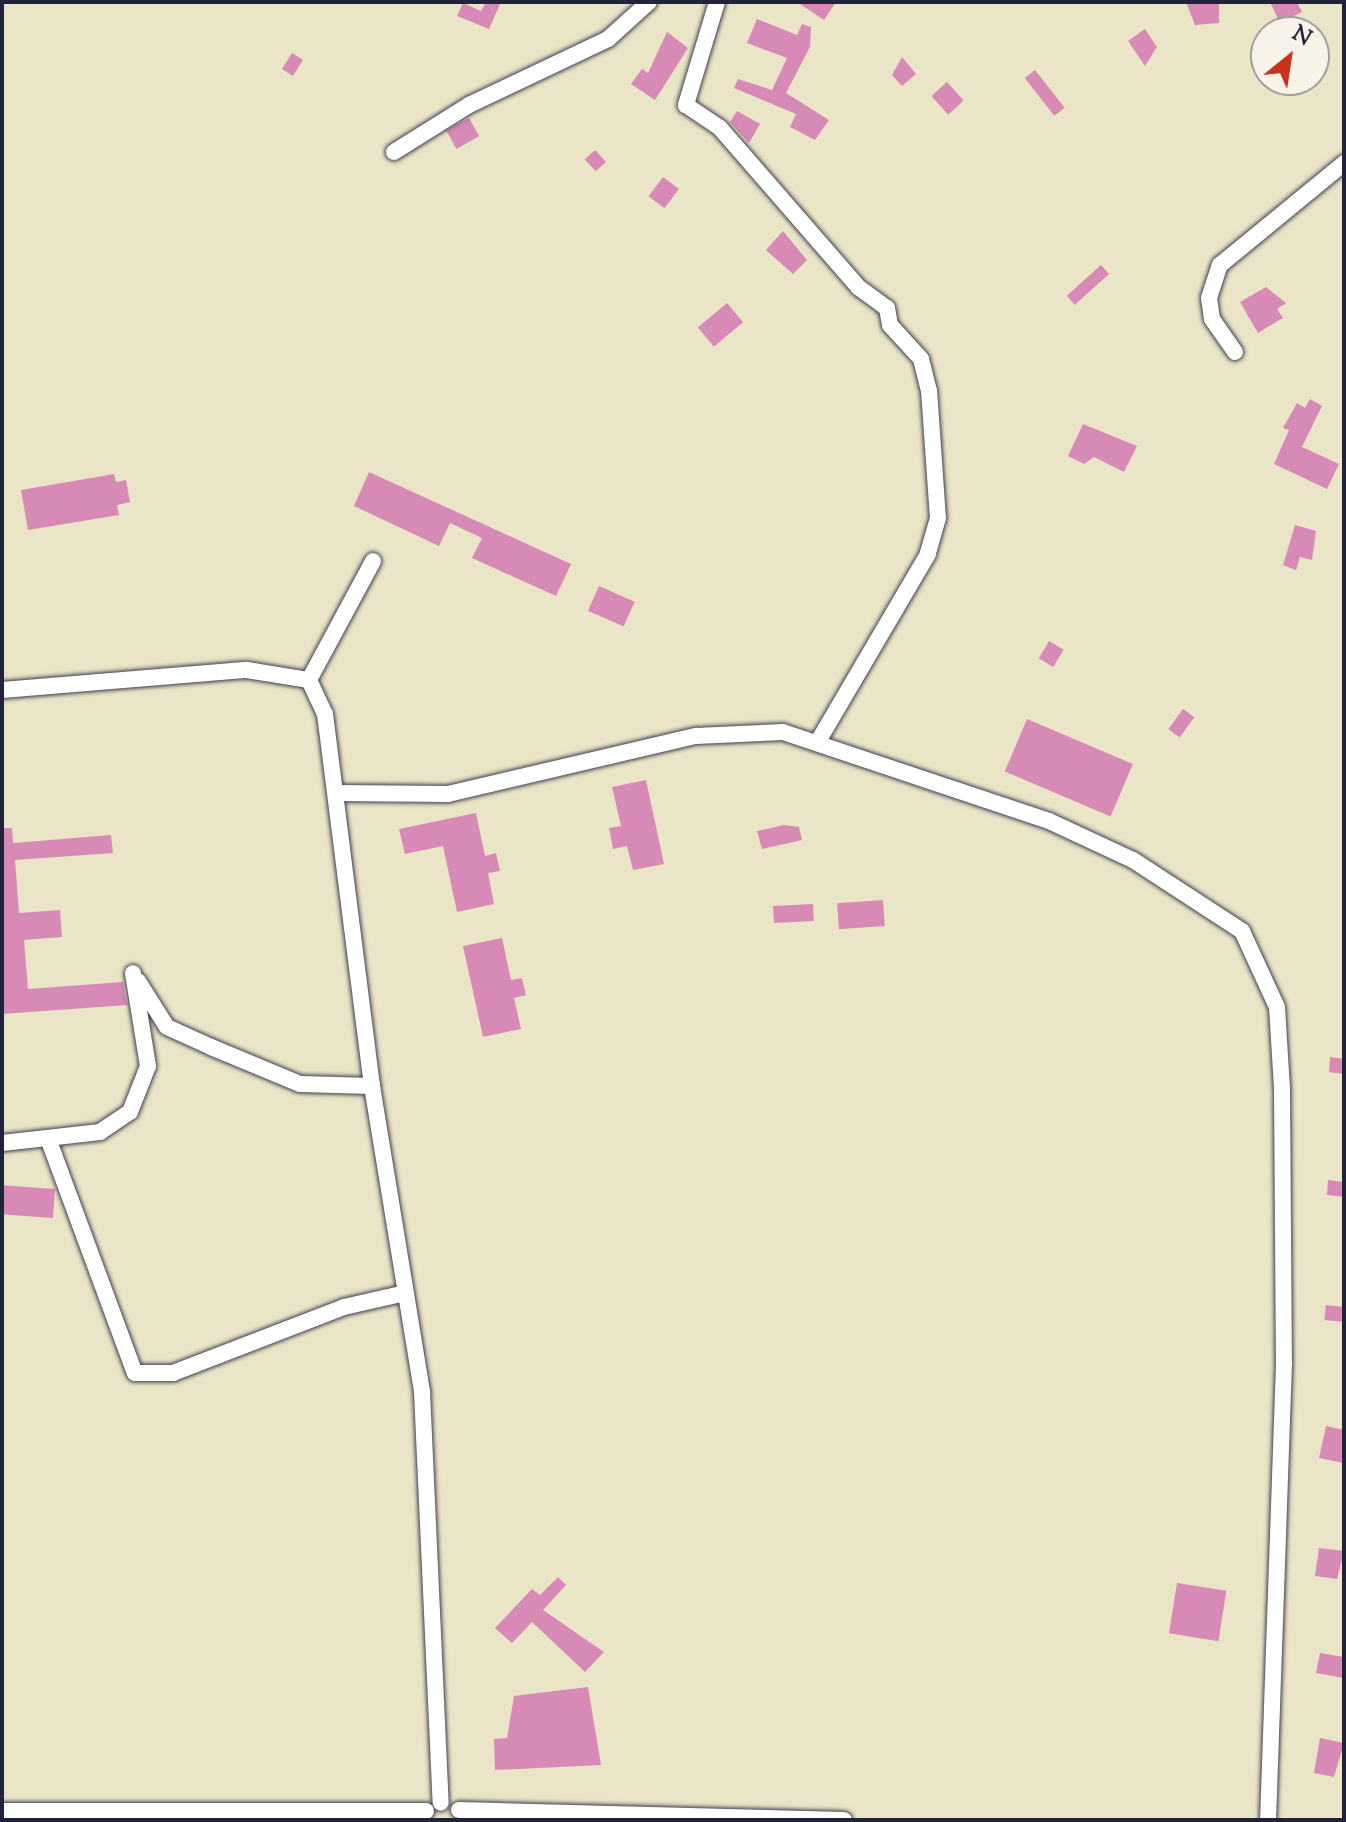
<!DOCTYPE html>
<html>
<head>
<meta charset="utf-8">
<style>
	body { margin:0 }
	#map { position:relative; width:1346px; height:1822px; overflow:hidden; background:#ebe5c7; font-family:"Sorts Mill Goudy",serif }
	div>[style] { position:absolute }
	.building>* { inset:0; background:#d88ab6; transform-origin:0 0 }
	.roads { filter:drop-shadow(0 0 2px #403f50) drop-shadow(0 0 2px #403f50) }
	.street>* { height:16px; margin:-8px; padding:0 8px; transform-origin:8px; border-radius:8px; background:#fff }
	span { translate:-50% -50%; white-space:nowrap; text-align:center; line-height:1.15; -webkit-text-stroke:6px #f7f3e8; paint-order:stroke }
	.frame { position:absolute; inset:0; border:4px solid #22223b; pointer-events:none }
	.north { position:absolute; left:1250px; top:16px; width:80px; height:80px; box-sizing:border-box; background:#f7f3e8; border:2px solid #a29fa3; border-radius:50%; rotate:30deg; font-size:22px; font-weight:700; line-height:32px; text-align:center; color:#22223b }
	.north::after { content:''; display:block; margin:auto; width:28px; height:36px; background:#c8321e; clip-path:polygon(50% 0,100% 100%,50% 72%,0 100%) }
</style>
</head>
<body>
<div id="map">
	<div class="building">
		<i style="clip-path:polygon(486px 2px,501px 2px,489px 29px,457px 16px,463px 3px,481px 11px)"></i>
		<i style="clip-path:polygon(797px 2px,836px 2px,824px 20px)"></i>
		<i style="clip-path:polygon(1186px 2px,1219px 2px,1219px 23px,1195px 25px)"></i>
		<i style="clip-path:polygon(1270px 2px,1297px 2px,1302px 12px,1280px 23px)"></i>
		<i style="clip-path:polygon(757px 19px,797px 35px,802px 24px,811px 27px,810px 47px,786px 93px,829px 120px,815px 140px,790px 127px,796px 114px,734px 88px,738px 79px,772px 90px,787px 58px,747px 43px)"></i>
		<i style="clip-path:polygon(1145px 29px,1157px 47px,1145px 66px,1128px 41px)"></i>
		<i style="clip-path:polygon(667px 32px,688px 48px,655px 100px,631px 84px,642px 69px,648px 73px)"></i>
		<i style="left:292px;top:53px;width:13px;height:19px;rotate:32deg"></i>
		<i style="clip-path:polygon(902px 57px,916px 74px,902px 86px,892px 75px)"></i>
		<i style="left:1035px;top:70px;width:48px;height:13px;rotate:52deg"></i>
		<i style="left:947px;top:82px;width:25px;height:21px;rotate:48deg"></i>
		<i style="clip-path:polygon(737px 111px,760px 124px,749px 143px,730px 122px)"></i>
		<i style="left:469px;top:118px;width:21px;height:26px;rotate:61deg"></i>
		<i style="left:595px;top:150px;width:16px;height:14px;rotate:47deg"></i>
		<i style="left:663px;top:177px;width:20px;height:24px;rotate:37deg"></i>
		<i style="clip-path:polygon(783px 231px,807px 260px,793px 274px,766px 250px)"></i>
		<i style="left:1101px;top:265px;width:12px;height:46px;rotate:48deg"></i>
		<i style="clip-path:polygon(1266px 287px,1286px 303px,1277px 309px,1283px 318px,1258px 333px,1240px 302px)"></i>
		<i style="left:727px;top:303px;width:25px;height:38px;rotate:50deg"></i>
		<i style="clip-path:polygon(1310px 399px,1322px 406px,1302px 447px,1339px 464px,1327px 489px,1274px 464px,1289px 430px,1283px 428px,1297px 403px,1305px 408px)"></i>
		<i style="clip-path:polygon(1083px 424px,1137px 446px,1124px 472px,1094px 457px,1084px 464px,1068px 456px)"></i>
		<i style="clip-path:polygon(369px 472px,571px 564px,556px 596px,472px 558px,482px 538px,450px 523px,439px 546px,354px 506px)"></i>
		<i style="clip-path:polygon(114px 474px,116px 482px,126px 480px,130px 502px,117px 505px,119px 515px,28px 530px,21px 490px)"></i>
		<i style="clip-path:polygon(1295px 525px,1316px 531px,1312px 560px,1300px 557px,1296px 570px,1283px 565px)"></i>
		<i style="left:599px;top:586px;width:39px;height:27px;rotate:24deg"></i>
		<i style="left:1049px;top:641px;width:17px;height:20px;rotate:31deg"></i>
		<i style="left:1183px;top:709px;width:14px;height:25px;rotate:36deg"></i>
		<i style="left:1027px;top:719px;width:115px;height:57px;rotate:23deg"></i>
		<i style="clip-path:polygon(646px 780px,664px 864px,633px 870px,627px 846px,613px 849px,609px 828px,621px 826px,612px 787px)"></i>
		<i style="clip-path:polygon(476px 813px,485px 856px,496px 853px,500px 871px,488px 873px,494px 904px,457px 912px,443px 846px,405px 854px,399px 829px)"></i>
		<i style="clip-path:polygon(784px 825px,799px 827px,802px 840px,762px 849px,757px 831px)"></i>
		<i style="clip-path:polygon(2px 828px,12px 828px,13px 843px,111px 835px,113px 853px,15px 860px,19px 913px,60px 910px,62px 937px,24px 940px,28px 989px,123px 982px,127px 1005px,2px 1014px)"></i>
		<i style="left:883px;top:900px;width:26px;height:46px;rotate:86deg"></i>
		<i style="left:813px;top:904px;width:17px;height:40px;rotate:87deg"></i>
		<i style="clip-path:polygon(502px 938px,511px 980px,522px 978px,526px 995px,514px 998px,521px 1029px,483px 1037px,463px 946px)"></i>
		<i style="clip-path:polygon(1330px 1057px,1344px 1059px,1344px 1074px,1329px 1072px)"></i>
		<i style="clip-path:polygon(1328px 1180px,1344px 1182px,1344px 1197px,1327px 1195px)"></i>
		<i style="left:55px;top:1189px;width:29px;height:53px;rotate:94deg"></i>
		<i style="left:1326px;top:1305px;width:18px;height:15px;rotate:6deg"></i>
		<i style="clip-path:polygon(1326px 1426px,1344px 1430px,1344px 1463px,1319px 1458px)"></i>
		<i style="clip-path:polygon(1319px 1548px,1344px 1551px,1337px 1579px,1315px 1576px)"></i>
		<i style="clip-path:polygon(558px 1577px,566px 1585px,543px 1610px,604px 1652px,585px 1672px,532px 1622px,512px 1643px,495px 1628px,532px 1589px,540px 1595px)"></i>
		<i style="left:1177px;top:1583px;width:50px;height:51px;rotate:9deg"></i>
		<i style="clip-path:polygon(1320px 1653px,1344px 1657px,1344px 1678px,1316px 1673px)"></i>
		<i style="clip-path:polygon(588px 1687px,601px 1765px,495px 1770px,494px 1739px,507px 1738px,514px 1696px)"></i>
		<i style="clip-path:polygon(1320px 1738px,1344px 1743px,1334px 1777px,1314px 1773px)"></i>
	</div>
	<div class="roads">
		<div class="street">
			<i style="left:717px;top:2px;width:108px;rotate:106.8deg"></i>
			<i style="left:686px;top:105px;width:41px;rotate:34.1deg"></i>
			<i style="left:720px;top:128px;width:211px;rotate:49deg"></i>
			<i style="left:858px;top:287px;width:36px;rotate:36deg"></i>
			<i style="left:887px;top:308px;width:17px;rotate:80deg"></i>
			<i style="left:890px;top:325px;width:46px;rotate:47.6deg"></i>
			<i style="left:921px;top:359px;width:32px;rotate:76deg"></i>
			<i style="left:929px;top:390px;width:128px;rotate:86deg"></i>
			<i style="left:938px;top:518px;width:37px;rotate:106deg"></i>
			<i style="left:928px;top:554px;width:219px;rotate:120.4deg"></i>
			<i style="left:394px;top:152px;width:89px;rotate:-32.1deg"></i>
			<i style="left:469px;top:105px;width:154px;rotate:-25.4deg"></i>
			<i style="left:608px;top:39px;width:55px;rotate:-42.1deg"></i>
			<i style="left:1235px;top:352px;width:40px;rotate:-124.9deg"></i>
			<i style="left:1212px;top:319px;width:21px;rotate:-98deg"></i>
			<i style="left:1209px;top:298px;width:35px;rotate:-72deg"></i>
			<i style="left:1220px;top:265px;width:161px;rotate:-39.4deg"></i>
			<i style="left:309px;top:680px;width:135px;rotate:-61.7deg"></i>
			<i style="left:2px;top:690px;width:246px;rotate:-4.7deg"></i>
			<i style="left:247px;top:670px;width:63px;rotate:9.2deg"></i>
			<i style="left:309px;top:680px;width:38px;rotate:65deg"></i>
			<i style="left:325px;top:714px;width:375px;rotate:82.8deg"></i>
			<i style="left:372px;top:1086px;width:310px;rotate:80.7deg"></i>
			<i style="left:422px;top:1392px;width:411px;rotate:87.4deg"></i>
			<i style="left:337px;top:793px;width:111px;rotate:0.5deg"></i>
			<i style="left:448px;top:794px;width:255px;rotate:-13.2deg"></i>
			<i style="left:696px;top:736px;width:87px;rotate:-2.6deg"></i>
			<i style="left:783px;top:732px;width:280px;rotate:18.5deg"></i>
			<i style="left:1049px;top:821px;width:93px;rotate:24.9deg"></i>
			<i style="left:1133px;top:860px;width:130px;rotate:33.1deg"></i>
			<i style="left:1242px;top:931px;width:84px;rotate:65.3deg"></i>
			<i style="left:1277px;top:1007px;width:81px;rotate:86.5deg"></i>
			<i style="left:1282px;top:1088px;width:275px;rotate:89.6deg"></i>
			<i style="left:1284px;top:1363px;width:457px;rotate:92deg"></i>
			<i style="left:138px;top:981px;width:54px;rotate:57.8deg"></i>
			<i style="left:167px;top:1027px;width:48px;rotate:24.4deg"></i>
			<i style="left:211px;top:1047px;width:96px;rotate:22.6deg"></i>
			<i style="left:300px;top:1084px;width:72px;rotate:1.6deg"></i>
			<i style="left:49px;top:1141px;width:247px;rotate:69.7deg"></i>
			<i style="left:135px;top:1373px;width:38px"></i>
			<i style="left:173px;top:1373px;width:183px;rotate:-21.1deg"></i>
			<i style="left:344px;top:1307px;width:63px;rotate:-12.9deg"></i>
			<i style="left:2px;top:1143px;width:99px;rotate:-6.4deg"></i>
			<i style="left:100px;top:1132px;width:36px;rotate:-34deg"></i>
			<i style="left:130px;top:1112px;width:49px;rotate:-68.6deg"></i>
			<i style="left:148px;top:1066px;width:94px;rotate:-99.2deg"></i>
			<i style="left:459px;top:1810px;width:385px;rotate:1.5deg"></i>
			<i style="left:2px;top:1811px;width:424px"></i>
		</div>
	</div>
	<div class="frame"></div>
	<div class="north">N</div>
</div>
</body>
</html>
